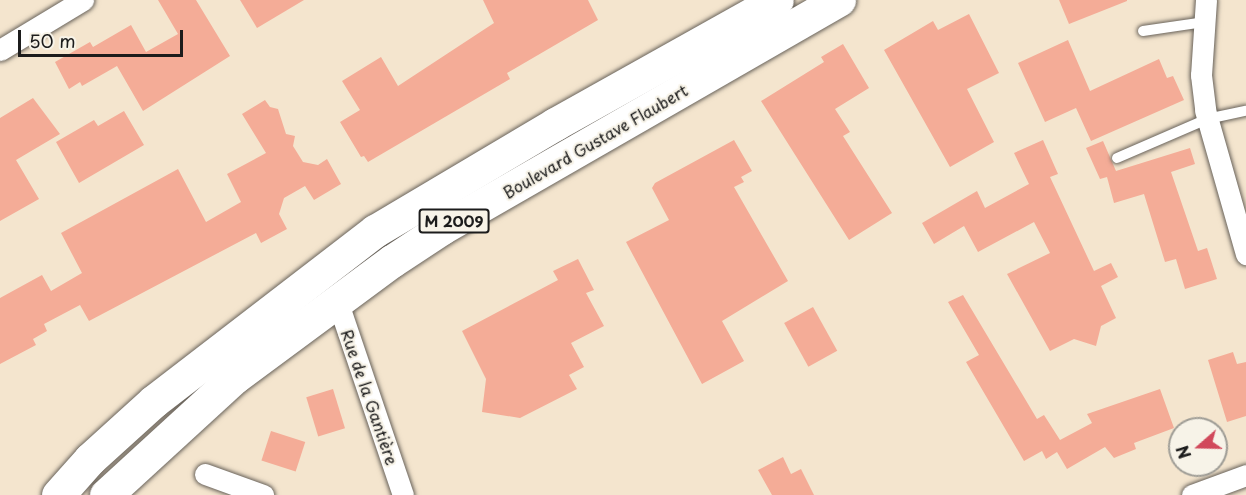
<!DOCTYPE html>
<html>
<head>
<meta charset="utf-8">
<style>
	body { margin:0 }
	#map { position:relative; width:1246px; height:495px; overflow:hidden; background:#f4e5ce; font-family:"Playpen Sans",sans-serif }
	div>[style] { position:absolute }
	.building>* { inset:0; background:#f4ac97; transform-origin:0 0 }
	.roads { filter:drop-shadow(0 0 2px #68625a) drop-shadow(0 0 2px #68625a) }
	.lane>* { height:10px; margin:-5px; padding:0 5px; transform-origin:5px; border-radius:5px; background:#fff }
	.street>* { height:21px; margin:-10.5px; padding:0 10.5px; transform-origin:10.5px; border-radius:10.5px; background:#fff }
	.primary>* { height:33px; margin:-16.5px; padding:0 16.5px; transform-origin:16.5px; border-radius:16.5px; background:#fff }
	span { translate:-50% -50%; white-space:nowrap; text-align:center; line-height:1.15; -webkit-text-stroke:4.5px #f7f3e8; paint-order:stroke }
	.shield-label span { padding:2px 4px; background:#f7f3e8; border:2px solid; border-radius:4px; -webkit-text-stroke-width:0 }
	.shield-label { font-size:15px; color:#1c1c1c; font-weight:700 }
	.street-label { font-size:16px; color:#1c1c1c }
	.north { position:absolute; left:1168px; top:417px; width:60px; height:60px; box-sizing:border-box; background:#f7f3e8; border:2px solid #9f9d96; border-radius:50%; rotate:250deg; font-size:16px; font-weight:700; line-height:24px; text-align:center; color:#1c1c1c }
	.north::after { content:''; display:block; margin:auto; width:21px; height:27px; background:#d1495b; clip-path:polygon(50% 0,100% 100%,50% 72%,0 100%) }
	.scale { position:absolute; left:18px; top:30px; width:165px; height:27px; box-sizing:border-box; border:3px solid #1c1c1c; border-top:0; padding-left:8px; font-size:18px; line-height:21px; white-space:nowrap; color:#1c1c1c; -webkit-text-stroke:4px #f7f3e8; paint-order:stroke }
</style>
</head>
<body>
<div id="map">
	<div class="building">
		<i style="clip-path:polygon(158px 0,196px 0,230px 56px,143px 111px,117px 66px,82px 86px,80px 82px,69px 89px,55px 62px,90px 42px,93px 47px,131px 25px,146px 52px,178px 34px)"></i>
		<i style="clip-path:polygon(240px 0,304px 0,257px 28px)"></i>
		<i style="clip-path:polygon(483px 0,588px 0,598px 20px,507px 73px,510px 79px,368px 162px,364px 156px,361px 157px,340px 122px,360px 110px,342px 81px,381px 57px,398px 86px,494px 23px)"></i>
		<i style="clip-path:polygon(1059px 0,1127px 0,1127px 1px,1069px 24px)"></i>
		<i style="clip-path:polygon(969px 14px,999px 73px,967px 89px,994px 142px,950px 167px,884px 50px,933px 21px,938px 30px)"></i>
		<i style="clip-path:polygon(1068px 40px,1090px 91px,1159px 59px,1167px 78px,1173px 76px,1184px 100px,1091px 141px,1076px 108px,1045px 122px,1018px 63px)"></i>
		<i style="clip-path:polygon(843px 44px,869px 88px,835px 109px,850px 132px,843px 136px,892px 213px,849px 240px,761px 101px,824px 62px,821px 57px)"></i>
		<i style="clip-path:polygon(33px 98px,60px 134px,16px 160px,39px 199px,0 221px,0 118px)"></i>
		<i style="clip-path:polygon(265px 100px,270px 107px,278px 109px,286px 134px,295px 136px,293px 146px,303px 162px,318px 165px,327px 159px,341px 184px,314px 200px,305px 186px,284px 198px,279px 214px,287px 229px,261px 243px,256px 233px,89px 321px,80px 305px,44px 324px,47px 331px,33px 339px,36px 345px,0 364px,0 298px,42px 275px,51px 291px,82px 273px,61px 233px,178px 169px,206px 222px,241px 202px,227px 174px,266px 153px,242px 114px)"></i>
		<i style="clip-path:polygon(124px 111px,144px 145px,79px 183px,56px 142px,94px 120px,98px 126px)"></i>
		<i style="clip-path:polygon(734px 140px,752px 171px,741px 177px,744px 182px,734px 187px,788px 281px,722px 321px,744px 361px,702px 384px,626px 242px,669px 220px,652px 188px,655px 183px)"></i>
		<i style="clip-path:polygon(1043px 140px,1058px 174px,1050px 177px,1094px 271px,1111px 263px,1118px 277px,1101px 286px,1116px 318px,1101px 326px,1096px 346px,1074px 339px,1050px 351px,1007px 274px,1050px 253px,1034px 222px,978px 252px,964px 226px,934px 244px,922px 223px,977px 191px,985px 208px,1029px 184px,1014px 153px)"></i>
		<i style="clip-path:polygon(1103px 141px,1116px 171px,1190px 148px,1195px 164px,1171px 172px,1198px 251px,1207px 248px,1217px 279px,1185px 289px,1176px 259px,1165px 262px,1144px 194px,1114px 203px,1107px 177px,1100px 179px,1086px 148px)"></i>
		<i style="clip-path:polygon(578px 259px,594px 290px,586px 293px,604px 326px,571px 343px,584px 367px,569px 375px,577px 389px,520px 418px,482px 412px,486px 379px,462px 331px,558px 280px,553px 271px)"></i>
		<i style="clip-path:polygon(963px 295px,1037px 419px,1044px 415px,1060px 440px,1092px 423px,1087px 414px,1160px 389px,1174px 428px,1134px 443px,1136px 449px,1114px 458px,1105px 447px,1067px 469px,1057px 452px,1046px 459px,1042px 451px,1024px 461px,966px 362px,979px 355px,948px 302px)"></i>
		<i style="left:813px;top:307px;width:50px;height:33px;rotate:61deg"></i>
		<i style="clip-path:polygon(1233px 352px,1237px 364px,1246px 362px,1246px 416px,1227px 422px,1208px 360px)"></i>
		<i style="left:333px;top:389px;width:41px;height:28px;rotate:73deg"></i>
		<i style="left:271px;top:431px;width:36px;height:31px;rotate:18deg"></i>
		<i style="clip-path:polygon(783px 457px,791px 474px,801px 469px,814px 495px,772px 495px,758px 470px)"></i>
	</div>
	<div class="roads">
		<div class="lane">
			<i style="left:1143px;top:31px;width:63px;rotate:-8.3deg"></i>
			<i style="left:1117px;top:158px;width:98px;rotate:-23.4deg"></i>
			<i style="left:1207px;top:119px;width:40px;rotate:-12deg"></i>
		</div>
		<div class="street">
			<i style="left:1206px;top:0;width:75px;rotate:93.8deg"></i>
			<i style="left:1201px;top:75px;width:35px;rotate:83deg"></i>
			<i style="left:1205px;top:110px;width:150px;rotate:74.1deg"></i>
			<i style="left:0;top:50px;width:97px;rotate:-31.1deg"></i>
			<i style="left:337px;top:300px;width:206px;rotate:71.3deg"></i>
			<i style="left:205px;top:474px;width:62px;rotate:19.9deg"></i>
			<i style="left:1192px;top:495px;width:58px;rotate:-20.3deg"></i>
		</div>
		<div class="primary">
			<i style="left:58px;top:495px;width:48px;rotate:-48.4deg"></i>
			<i style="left:90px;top:459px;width:86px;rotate:-42.2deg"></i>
			<i style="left:154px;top:401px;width:279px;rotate:-37.6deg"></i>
			<i style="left:375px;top:231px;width:209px;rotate:-30.7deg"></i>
			<i style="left:555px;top:124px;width:254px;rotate:-29.2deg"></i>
			<i style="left:106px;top:495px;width:175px;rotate:-42.5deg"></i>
			<i style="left:235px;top:377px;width:195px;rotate:-36.5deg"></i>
			<i style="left:392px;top:261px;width:60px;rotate:-33.4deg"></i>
			<i style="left:442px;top:228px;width:458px;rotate:-29.9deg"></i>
		</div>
	</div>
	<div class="shield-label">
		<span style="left:454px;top:221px">M 2009</span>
	</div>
	<div class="street-label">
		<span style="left:595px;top:141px;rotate:-30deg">Boulevard Gustave Flaubert</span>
		<span style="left:370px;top:397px;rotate:71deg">Rue de la Gantière</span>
	</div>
	<div class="north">N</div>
	<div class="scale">50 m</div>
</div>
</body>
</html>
